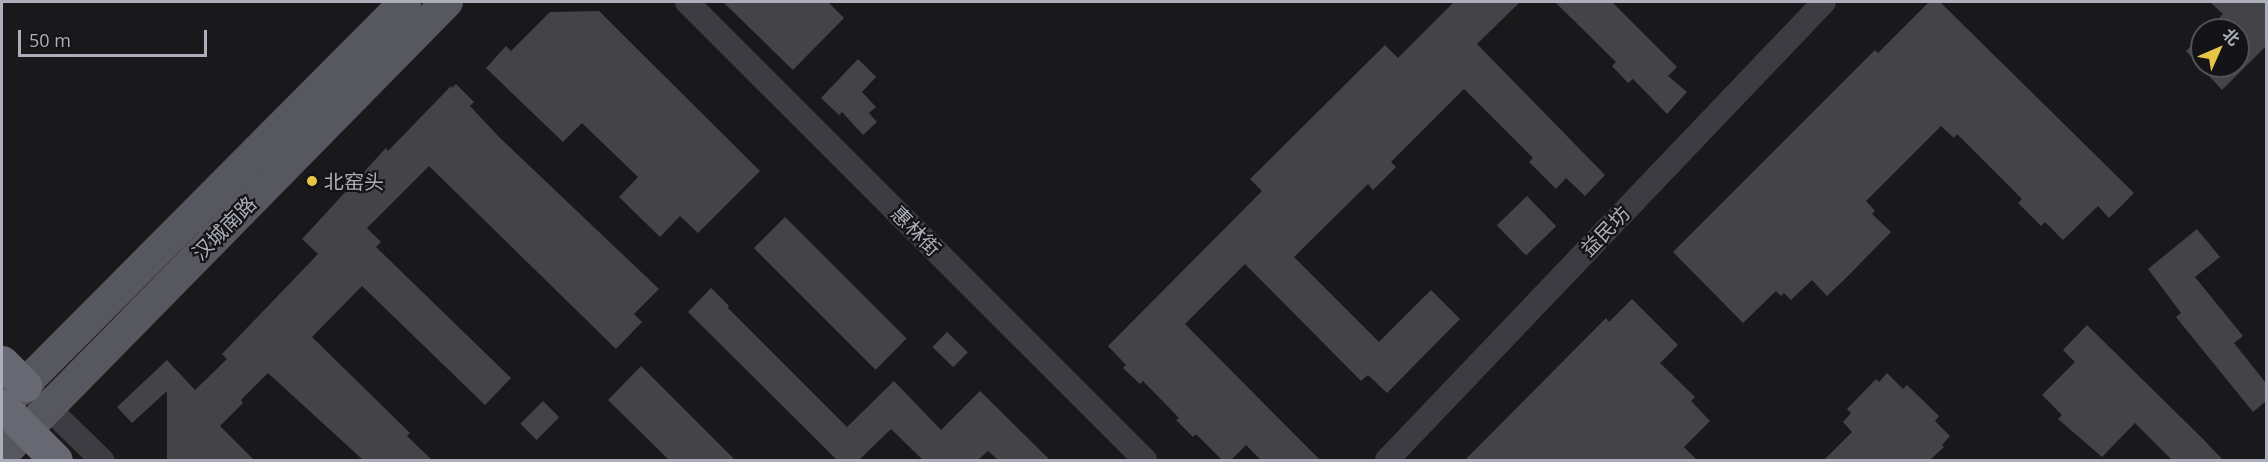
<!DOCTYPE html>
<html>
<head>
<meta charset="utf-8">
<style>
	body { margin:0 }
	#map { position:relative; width:2268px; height:462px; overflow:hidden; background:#19191b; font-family:"Open Sans","Noto Sans SC",sans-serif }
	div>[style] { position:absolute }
	.building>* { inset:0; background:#444448; transform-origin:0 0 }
	.minor>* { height:24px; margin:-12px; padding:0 12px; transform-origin:12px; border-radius:12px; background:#3c3c42 }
	.major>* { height:32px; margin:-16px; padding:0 16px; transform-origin:16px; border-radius:16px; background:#56575f }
	.highway>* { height:33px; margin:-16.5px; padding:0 16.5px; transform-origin:16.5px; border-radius:16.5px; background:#676871 }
	.highway-bridge>* { height:33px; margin:-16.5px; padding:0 16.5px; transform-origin:16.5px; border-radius:16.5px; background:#676871 }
	.dots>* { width:16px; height:16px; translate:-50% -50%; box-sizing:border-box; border:3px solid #141416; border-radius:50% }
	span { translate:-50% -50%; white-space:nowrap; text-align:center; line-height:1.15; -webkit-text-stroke:4.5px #141416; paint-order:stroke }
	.poi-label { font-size:20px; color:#acafba }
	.left { translate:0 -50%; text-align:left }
	.street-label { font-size:20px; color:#acafba }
	.frame { position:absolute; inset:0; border:3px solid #acafba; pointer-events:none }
	.north { position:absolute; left:2190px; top:18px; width:60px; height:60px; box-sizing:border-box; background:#141416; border:2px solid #515258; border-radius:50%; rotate:45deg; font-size:16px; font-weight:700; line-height:24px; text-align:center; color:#acafba }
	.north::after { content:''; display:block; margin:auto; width:21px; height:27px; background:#e8c645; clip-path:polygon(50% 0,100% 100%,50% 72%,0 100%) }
	.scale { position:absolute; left:18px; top:30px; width:189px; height:27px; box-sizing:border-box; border:3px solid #acafba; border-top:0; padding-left:8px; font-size:18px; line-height:21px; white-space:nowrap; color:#acafba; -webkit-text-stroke:4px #141416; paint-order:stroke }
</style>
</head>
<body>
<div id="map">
	<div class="building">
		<i style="clip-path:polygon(723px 2px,828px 2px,844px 18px,793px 70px)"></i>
		<i style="clip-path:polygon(1454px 2px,1520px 2px,1477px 44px,1605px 175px,1585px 196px,1566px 178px,1556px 189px,1529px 162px,1533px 158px,1464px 89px,1391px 162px,1396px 167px,1373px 190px,1368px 184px,1294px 257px,1379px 342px,1431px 290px,1460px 319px,1387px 393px,1368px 375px,1361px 381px,1245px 264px,1185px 324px,1320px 460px,1261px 460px,1246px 445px,1231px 460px,1222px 460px,1196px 434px,1193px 437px,1176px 420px,1179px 418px,1143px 381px,1140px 384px,1123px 368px,1126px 365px,1108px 346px,1262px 191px,1250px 179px,1385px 45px,1398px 58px)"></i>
		<i style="clip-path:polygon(1555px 2px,1612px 2px,1677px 67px,1668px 76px,1687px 92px,1667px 114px,1633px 79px,1628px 83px,1612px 66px,1616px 62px)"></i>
		<i style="clip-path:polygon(1929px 2px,1940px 2px,2134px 193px,2109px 218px,2098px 206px,2063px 240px,2045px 222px,2041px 226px,2018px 203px,2022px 199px,1957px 134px,1954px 138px,1941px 126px,1866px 201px,1875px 211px,1872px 214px,1891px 232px,1846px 278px,1827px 296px,1812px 280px,1791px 300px,1784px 293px,1781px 296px,1776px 291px,1743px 323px,1673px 252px,1875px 50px,1878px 53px)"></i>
		<i style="clip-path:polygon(2210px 2px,2266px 2px,2266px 46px,2222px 90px,2186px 51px,2202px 35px,2202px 66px,2238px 66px,2238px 30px,2207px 30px,2223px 14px)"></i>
		<i style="clip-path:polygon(599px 11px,760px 171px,698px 233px,680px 216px,660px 237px,619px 197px,638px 177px,582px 123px,563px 142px,486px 68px,506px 46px,511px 51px,550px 12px)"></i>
		<i style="clip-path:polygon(858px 59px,876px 77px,862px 92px,876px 107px,869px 113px,877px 122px,863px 135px,842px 112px,839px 115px,821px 98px)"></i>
		<i style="clip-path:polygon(456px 84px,474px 102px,470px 106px,500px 138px,659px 289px,634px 314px,642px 322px,616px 349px,429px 166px,367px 228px,381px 242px,376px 247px,511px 378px,485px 405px,362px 286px,312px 337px,410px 433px,407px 436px,432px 460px,363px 460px,268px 373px,241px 400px,243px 403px,220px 426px,254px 460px,167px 460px,167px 391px,132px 423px,117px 407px,167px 360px,195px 390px,227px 359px,222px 354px,318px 254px,302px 239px,386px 148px,388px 151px,451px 86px,452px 88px)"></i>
		<i style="left:1527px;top:196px;width:42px;height:42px;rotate:46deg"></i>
		<i style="left:785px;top:217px;width:172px;height:44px;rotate:45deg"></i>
		<i style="clip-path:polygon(2197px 229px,2220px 257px,2195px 277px,2243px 336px,2234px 343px,2266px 383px,2266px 401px,2253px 412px,2176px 317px,2181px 313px,2148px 269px)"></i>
		<i style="clip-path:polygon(711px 288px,729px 306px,728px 308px,847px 427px,894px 381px,941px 430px,980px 391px,1050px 460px,998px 460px,988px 451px,978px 460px,923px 460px,891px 429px,859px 460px,837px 460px,688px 312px)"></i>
		<i style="clip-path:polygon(1632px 299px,1678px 345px,1660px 363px,1695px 397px,1691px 401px,1710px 421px,1684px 447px,1697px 460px,1465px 460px,1606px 318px,1609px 322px)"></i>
		<i style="clip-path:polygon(2087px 325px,2203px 439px,2223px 460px,2172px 460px,2135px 423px,2102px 457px,2058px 419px,2062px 415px,2042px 395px,2075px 362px,2063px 350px)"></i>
		<i style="left:947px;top:332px;width:29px;height:21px;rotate:44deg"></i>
		<i style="clip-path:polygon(641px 366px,735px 460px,669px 460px,608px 400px)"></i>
		<i style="clip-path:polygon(1887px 373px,1903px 389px,1907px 385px,1939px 416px,1935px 421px,1950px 436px,1942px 445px,1944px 447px,1930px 460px,1824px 460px,1852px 432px,1843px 422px,1851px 413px,1847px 409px,1876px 379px,1879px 382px)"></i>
		<i style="left:543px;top:401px;width:23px;height:32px;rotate:45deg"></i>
	</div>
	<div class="minor">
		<i style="left:687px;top:2px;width:648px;rotate:45deg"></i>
		<i style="left:37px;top:397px;width:91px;rotate:44.1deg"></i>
		<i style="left:1387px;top:460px;width:633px;rotate:-46.34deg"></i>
	</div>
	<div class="major">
		<i style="left:6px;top:403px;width:566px;rotate:-45.14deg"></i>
		<i style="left:2px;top:455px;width:635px;rotate:-45.51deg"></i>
	</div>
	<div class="highway">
		<i style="left:2px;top:362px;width:33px;rotate:45deg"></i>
	</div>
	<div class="highway-bridge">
		<i style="left:2px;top:406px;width:76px;rotate:45deg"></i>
	</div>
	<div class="dots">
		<i style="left:312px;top:181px;background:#e8c645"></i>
	</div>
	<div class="poi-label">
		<span class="left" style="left:324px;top:181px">北窑头</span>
	</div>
	<div class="street-label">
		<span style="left:224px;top:228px;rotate:-45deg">汉城南路</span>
		<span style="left:916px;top:231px;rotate:45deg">惠林街</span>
		<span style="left:1605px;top:231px;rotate:-46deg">益民坊</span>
	</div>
	<div class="frame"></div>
	<div class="north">北</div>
	<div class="scale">50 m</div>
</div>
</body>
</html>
